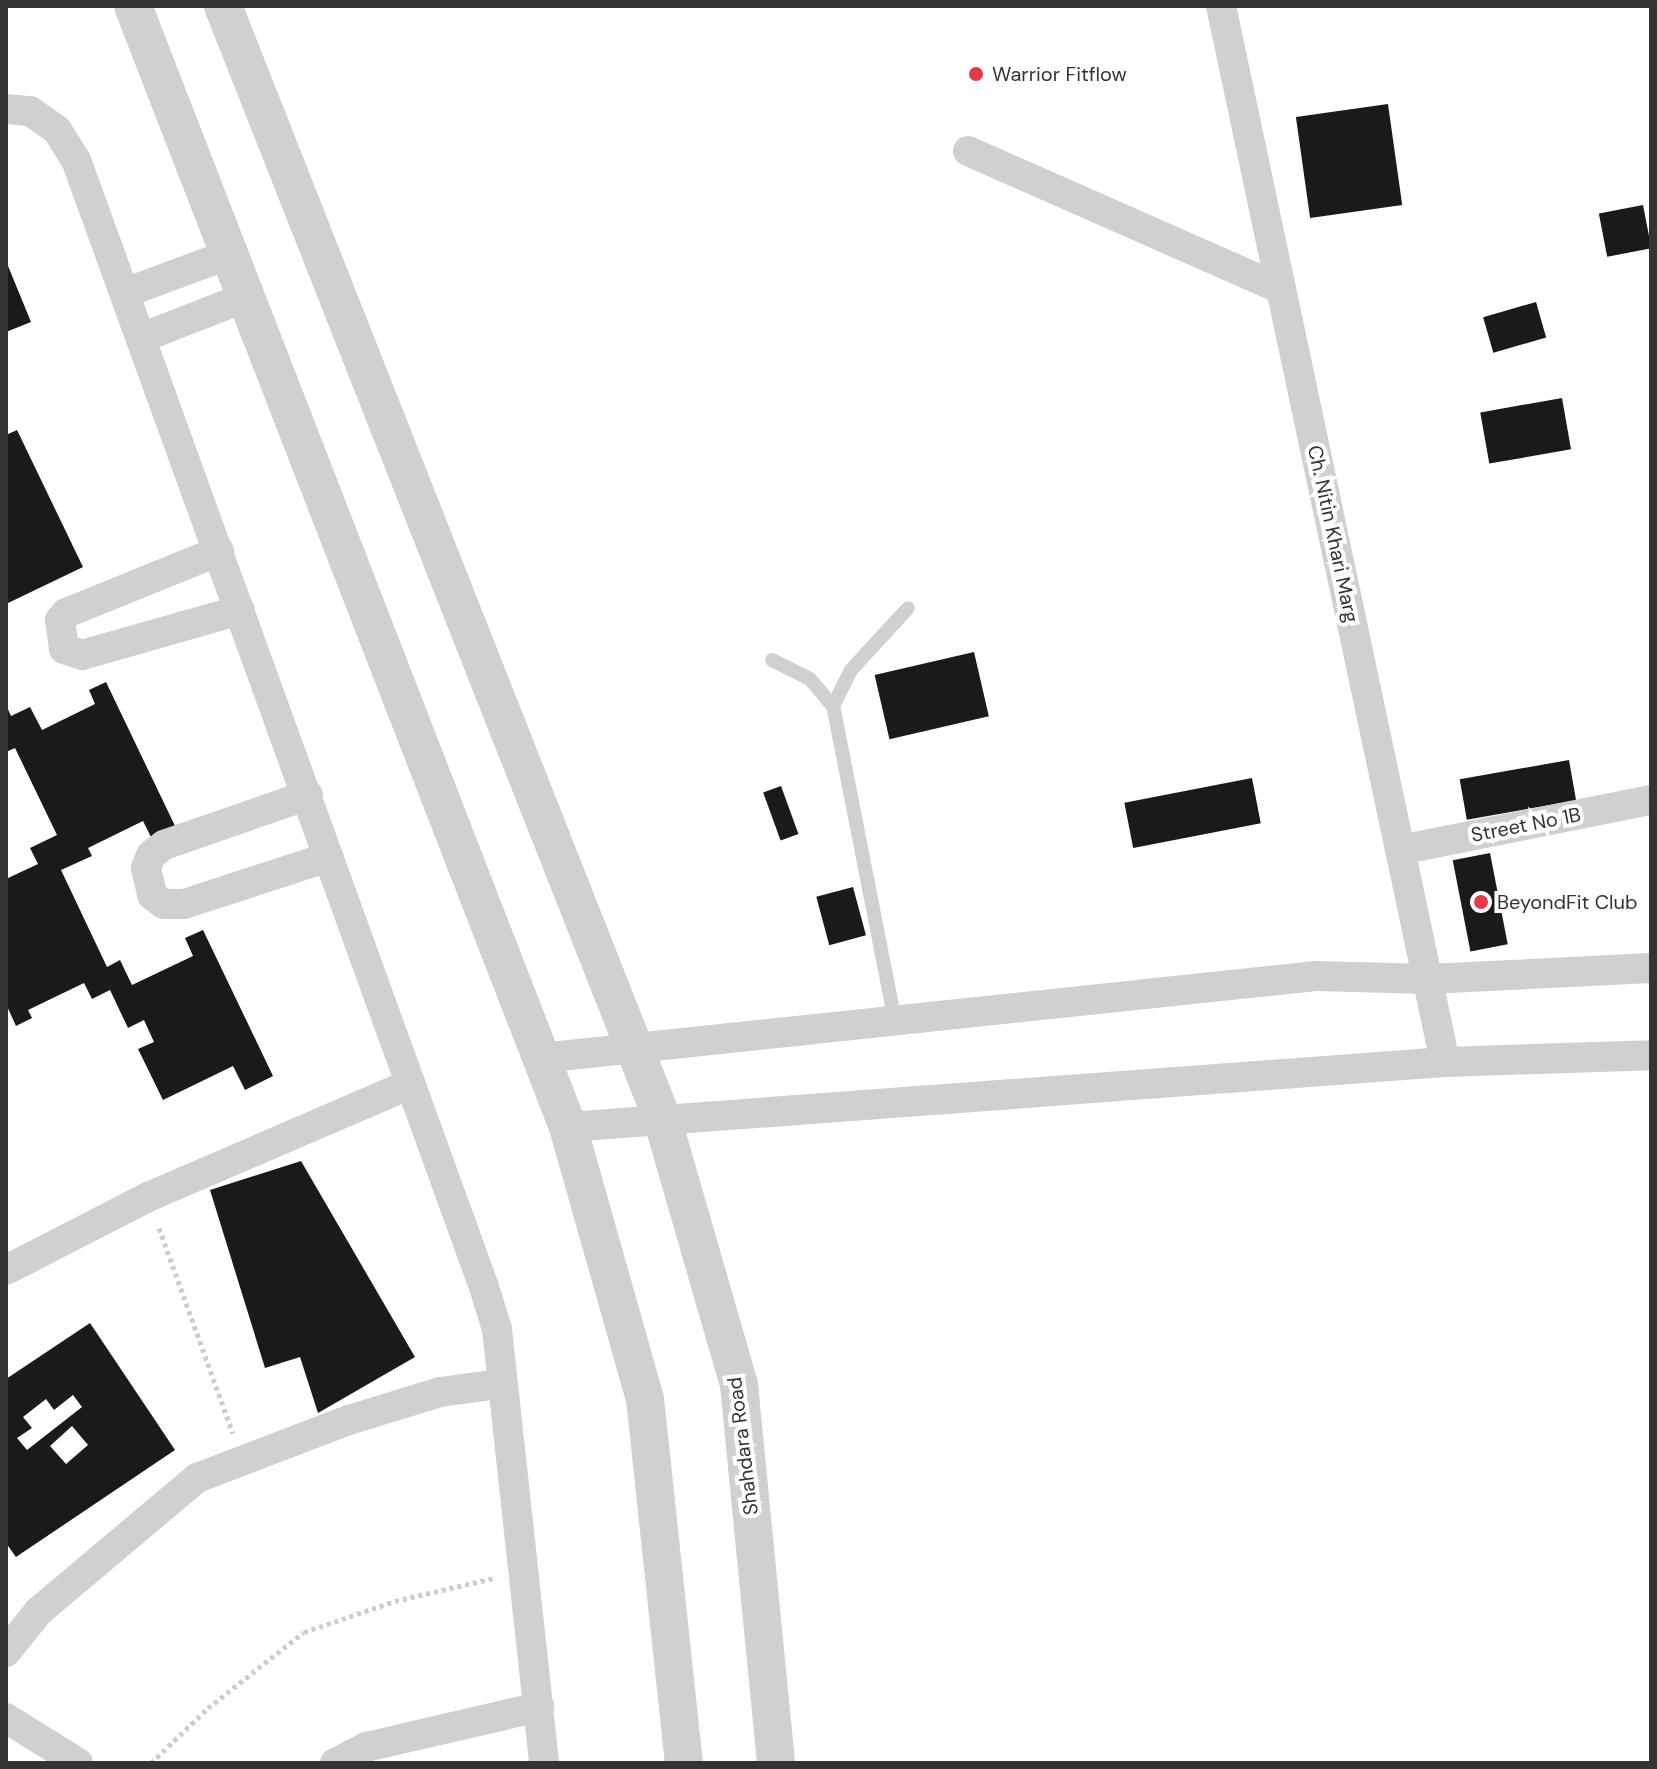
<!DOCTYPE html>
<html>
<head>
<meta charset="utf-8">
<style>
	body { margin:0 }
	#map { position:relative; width:1657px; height:1769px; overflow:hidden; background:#fff; font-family:"DM Sans",sans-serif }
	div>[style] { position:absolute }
	.building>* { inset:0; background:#1a1a1a; transform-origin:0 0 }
	.path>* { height:5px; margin-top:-2.5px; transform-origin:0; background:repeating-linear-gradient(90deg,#cdcdcd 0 4px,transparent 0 8px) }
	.service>* { height:14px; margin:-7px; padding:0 7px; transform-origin:7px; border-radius:7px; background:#d0d0d0 }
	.minor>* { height:30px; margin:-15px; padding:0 15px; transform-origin:15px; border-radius:15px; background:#d0d0d0 }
	.tertiary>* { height:38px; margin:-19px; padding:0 19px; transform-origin:19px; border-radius:19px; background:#d0d0d0 }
	.dots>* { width:22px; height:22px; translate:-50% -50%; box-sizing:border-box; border:4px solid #fff; border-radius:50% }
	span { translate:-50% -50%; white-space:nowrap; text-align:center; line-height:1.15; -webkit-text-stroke:8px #fff; paint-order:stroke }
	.poi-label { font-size:20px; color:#333 }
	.left { translate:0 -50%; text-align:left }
	.street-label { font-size:20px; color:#333 }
	.frame { position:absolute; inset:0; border:8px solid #333; pointer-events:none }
</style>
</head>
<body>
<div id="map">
	<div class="building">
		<i style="left:1388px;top:104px;width:102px;height:93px;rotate:82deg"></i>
		<i style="left:1643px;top:205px;width:44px;height:45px;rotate:79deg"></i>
		<i style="clip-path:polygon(6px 261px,31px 322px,6px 332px)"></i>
		<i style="left:1536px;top:302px;width:37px;height:55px;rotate:74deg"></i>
		<i style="left:1562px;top:398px;width:52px;height:83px;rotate:80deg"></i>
		<i style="clip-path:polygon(17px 430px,83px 567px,6px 604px,6px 435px)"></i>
		<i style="left:974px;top:652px;width:66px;height:102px;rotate:77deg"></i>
		<i style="clip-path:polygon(106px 682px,176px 828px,152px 839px,143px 821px,88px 848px,92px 856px,61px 870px,107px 967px,120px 960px,132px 985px,193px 956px,185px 938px,203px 930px,273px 1076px,245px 1090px,233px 1066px,163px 1100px,138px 1049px,154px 1042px,144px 1020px,128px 1028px,110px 990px,92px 999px,84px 983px,28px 1010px,32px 1018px,16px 1026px,6px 1004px,6px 879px,38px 864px,30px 848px,57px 835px,15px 748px,6px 752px,6px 705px,11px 716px,30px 707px,42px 730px,95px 704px,89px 690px)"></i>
		<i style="left:1569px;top:760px;width:41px;height:111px;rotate:80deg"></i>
		<i style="left:1252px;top:778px;width:46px;height:130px;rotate:79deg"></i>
		<i style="left:781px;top:786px;width:51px;height:19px;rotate:70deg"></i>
		<i style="left:1490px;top:853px;width:93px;height:38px;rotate:79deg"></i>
		<i style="left:853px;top:887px;width:50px;height:38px;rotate:75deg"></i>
		<i style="clip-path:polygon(301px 1161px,415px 1357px,318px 1413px,300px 1357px,265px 1368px,210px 1190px)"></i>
		<i style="clip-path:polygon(evenodd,90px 1323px,175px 1450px,16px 1557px,6px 1543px,6px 1379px,90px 1323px,73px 1395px,82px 1407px,27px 1450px,17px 1438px,32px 1428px,23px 1417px,46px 1399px,54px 1410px,73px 1395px,90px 1323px,72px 1426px,88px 1445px,66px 1464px,50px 1446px,72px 1426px)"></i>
	</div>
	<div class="path">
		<i style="left:159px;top:1228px;width:218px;rotate:70.2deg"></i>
		<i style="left:151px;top:1763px;width:79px;rotate:-44deg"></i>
		<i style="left:208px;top:1708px;width:122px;rotate:-38.4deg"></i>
		<i style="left:304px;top:1632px;width:96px;rotate:-18.8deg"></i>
		<i style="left:395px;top:1601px;width:102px;rotate:-13.1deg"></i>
	</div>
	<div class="service">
		<i style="left:772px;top:660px;width:42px;rotate:26.6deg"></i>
		<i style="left:810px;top:679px;width:35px;rotate:50deg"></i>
		<i style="left:895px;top:1021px;width:321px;rotate:-101.1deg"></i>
		<i style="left:833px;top:706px;width:40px;rotate:-63.4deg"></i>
		<i style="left:851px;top:670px;width:84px;rotate:-47.4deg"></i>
	</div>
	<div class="minor">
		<i style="left:1221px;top:6px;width:1079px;rotate:78.02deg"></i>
		<i style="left:6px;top:109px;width:24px;rotate:5deg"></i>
		<i style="left:30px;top:111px;width:33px;rotate:35deg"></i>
		<i style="left:57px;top:130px;width:36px;rotate:58deg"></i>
		<i style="left:76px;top:160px;width:1199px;rotate:70.1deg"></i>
		<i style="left:484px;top:1287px;width:44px;rotate:72.8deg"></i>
		<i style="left:497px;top:1329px;width:437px;rotate:83.8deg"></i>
		<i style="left:968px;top:151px;width:342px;rotate:23.8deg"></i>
		<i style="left:125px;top:293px;width:112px;rotate:-20.4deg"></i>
		<i style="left:141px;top:338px;width:113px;rotate:-21.3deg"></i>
		<i style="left:219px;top:551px;width:165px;rotate:157.9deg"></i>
		<i style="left:66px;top:613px;width:9px;rotate:131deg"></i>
		<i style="left:60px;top:620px;width:29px;rotate:82deg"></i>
		<i style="left:64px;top:649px;width:19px;rotate:18deg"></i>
		<i style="left:82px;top:655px;width:164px;rotate:-15.9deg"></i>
		<i style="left:308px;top:795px;width:152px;rotate:160.9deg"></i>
		<i style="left:164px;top:845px;width:16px;rotate:142deg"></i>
		<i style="left:151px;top:855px;width:14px;rotate:111deg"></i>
		<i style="left:146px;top:868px;width:28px;rotate:77deg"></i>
		<i style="left:152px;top:895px;width:15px;rotate:37deg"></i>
		<i style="left:164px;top:904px;width:20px"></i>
		<i style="left:184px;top:904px;width:152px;rotate:-18deg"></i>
		<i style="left:1400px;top:850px;width:256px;rotate:-11.3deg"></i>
		<i style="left:541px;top:1058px;width:779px;rotate:-6.04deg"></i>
		<i style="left:1316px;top:976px;width:112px;rotate:1.5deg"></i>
		<i style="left:1428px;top:979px;width:223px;rotate:-2.8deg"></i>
		<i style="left:568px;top:1127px;width:879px;rotate:-4.24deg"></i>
		<i style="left:1445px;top:1062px;width:206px;rotate:-1.9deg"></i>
		<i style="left:6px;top:1270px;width:160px;rotate:-27.2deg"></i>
		<i style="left:148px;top:1197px;width:286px;rotate:-23.3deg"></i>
		<i style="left:6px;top:1652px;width:53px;rotate:-51.2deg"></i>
		<i style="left:39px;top:1611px;width:207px;rotate:-40.1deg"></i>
		<i style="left:197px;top:1478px;width:163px;rotate:-20.9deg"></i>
		<i style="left:349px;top:1420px;width:95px;rotate:-17.1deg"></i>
		<i style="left:440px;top:1392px;width:61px;rotate:-7.6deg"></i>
		<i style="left:6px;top:1718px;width:85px;rotate:32deg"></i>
		<i style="left:335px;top:1763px;width:35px;rotate:-27deg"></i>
		<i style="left:366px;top:1747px;width:178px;rotate:-13deg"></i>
	</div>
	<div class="tertiary">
		<i style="left:133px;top:6px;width:1202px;rotate:68.79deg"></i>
		<i style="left:568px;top:1127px;width:283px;rotate:74.2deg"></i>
		<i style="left:645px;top:1399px;width:366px;rotate:83.9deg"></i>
		<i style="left:223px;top:6px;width:1196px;rotate:68.46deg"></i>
		<i style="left:662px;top:1118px;width:278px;rotate:73.9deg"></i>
		<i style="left:739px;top:1385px;width:380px;rotate:84.4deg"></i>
	</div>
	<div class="dots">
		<i style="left:976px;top:74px;background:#e63946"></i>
		<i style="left:1481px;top:902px;background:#e63946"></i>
	</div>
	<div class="poi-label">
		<span class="left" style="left:992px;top:74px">Warrior Fitflow</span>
		<span class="left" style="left:1497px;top:902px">BeyondFit Club</span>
	</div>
	<div class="street-label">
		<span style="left:1333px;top:534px;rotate:78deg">Ch. Nitin Khari Marg</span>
		<span style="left:1526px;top:825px;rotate:-11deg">Street No 1B</span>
		<span style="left:743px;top:1446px;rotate:-97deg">Shahdara Road</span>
	</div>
	<div class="frame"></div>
</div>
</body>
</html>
